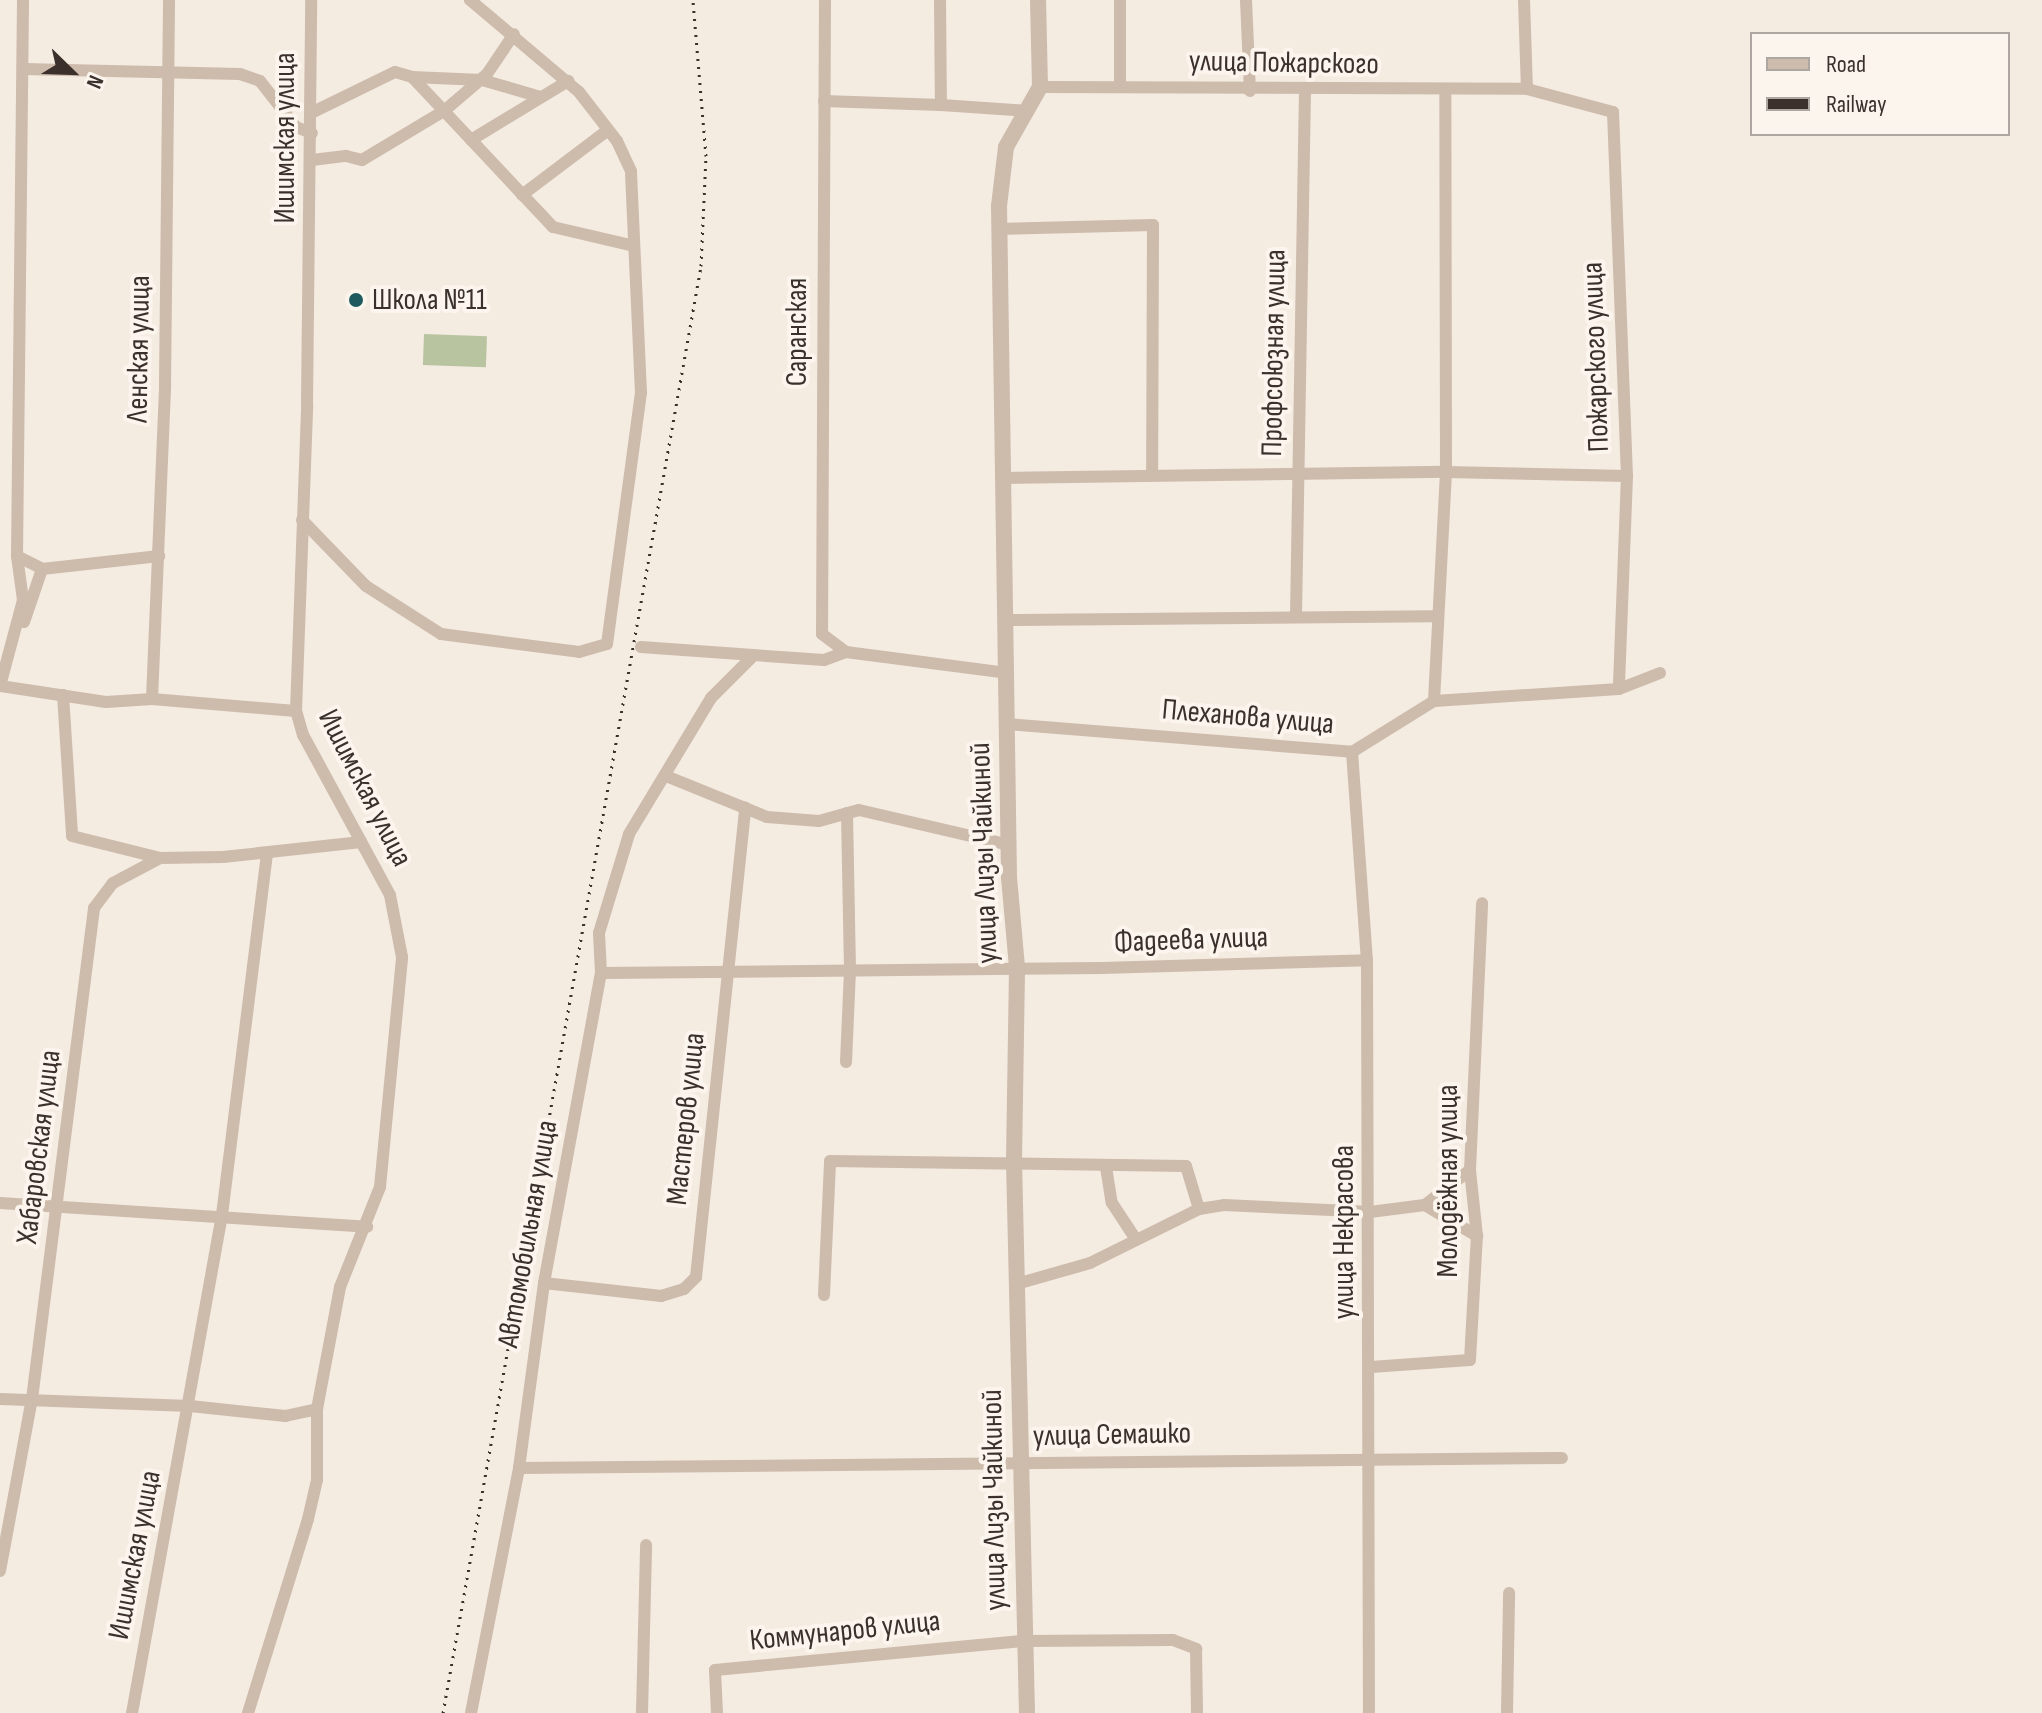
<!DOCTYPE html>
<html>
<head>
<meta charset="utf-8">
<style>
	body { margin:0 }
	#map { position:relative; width:2042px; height:1713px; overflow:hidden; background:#f4ebe1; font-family:"Sofia Sans Condensed",sans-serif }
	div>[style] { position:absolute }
	.green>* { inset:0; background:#b8c4a0; transform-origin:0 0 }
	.minor>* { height:12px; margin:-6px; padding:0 6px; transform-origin:6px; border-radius:6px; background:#cdbbac }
	.tertiary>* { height:16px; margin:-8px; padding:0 8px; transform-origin:8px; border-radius:8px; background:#cdbbac }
	.rail>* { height:3px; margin-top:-1.5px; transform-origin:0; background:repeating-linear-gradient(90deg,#3b302b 0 2px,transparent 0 8px) }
	.dots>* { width:22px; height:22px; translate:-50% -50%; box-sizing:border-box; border:4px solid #fbf5ee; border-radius:50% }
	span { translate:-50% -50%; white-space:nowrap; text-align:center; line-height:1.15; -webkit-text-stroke:8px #fbf5ee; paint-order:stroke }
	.street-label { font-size:30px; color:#3b302b }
	.poi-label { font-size:30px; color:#3b302b }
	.left { translate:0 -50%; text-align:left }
	.legend { position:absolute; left:1750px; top:32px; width:260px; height:104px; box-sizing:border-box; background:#fbf5ee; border:2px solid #aea6a0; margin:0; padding:10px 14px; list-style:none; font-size:24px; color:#3b302b }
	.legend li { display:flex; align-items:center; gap:16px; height:40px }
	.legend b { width:40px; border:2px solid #aea6a0 }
	.north { position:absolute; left:32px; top:32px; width:80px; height:80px; -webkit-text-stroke:6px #fbf5ee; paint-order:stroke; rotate:113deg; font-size:22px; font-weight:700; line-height:32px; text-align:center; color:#3b302b }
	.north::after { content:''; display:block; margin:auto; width:28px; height:36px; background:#3b302b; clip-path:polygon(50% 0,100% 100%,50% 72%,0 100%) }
</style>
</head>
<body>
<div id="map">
	<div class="green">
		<i style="left:424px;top:334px;width:63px;height:31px;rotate:2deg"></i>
	</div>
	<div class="minor">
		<i style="left:825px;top:0;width:634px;rotate:90.27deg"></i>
		<i style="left:822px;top:634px;width:30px;rotate:37deg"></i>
		<i style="left:940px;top:0;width:105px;rotate:89.5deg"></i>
		<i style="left:941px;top:105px;width:87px;rotate:3.9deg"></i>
		<i style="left:1246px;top:0;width:91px;rotate:87.5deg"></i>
		<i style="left:1524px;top:0;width:89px;rotate:88.1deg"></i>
		<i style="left:23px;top:69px;width:217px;rotate:1.3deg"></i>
		<i style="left:240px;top:74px;width:21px;rotate:19deg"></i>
		<i style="left:260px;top:81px;width:58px;rotate:52deg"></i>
		<i style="left:296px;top:127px;width:17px;rotate:21deg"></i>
		<i style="left:412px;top:77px;width:70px;rotate:2.5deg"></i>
		<i style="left:482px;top:80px;width:61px;rotate:16.1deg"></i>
		<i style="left:1120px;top:85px;width:85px;rotate:-90deg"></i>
		<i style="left:1040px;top:87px;width:487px;rotate:0.2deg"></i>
		<i style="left:1527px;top:89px;width:89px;rotate:15deg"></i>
		<i style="left:1613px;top:112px;width:364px;rotate:87.8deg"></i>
		<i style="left:1627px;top:476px;width:213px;rotate:92.2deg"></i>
		<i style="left:824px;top:101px;width:117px;rotate:2deg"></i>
		<i style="left:311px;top:113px;width:93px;rotate:-26deg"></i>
		<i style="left:395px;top:72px;width:18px;rotate:16deg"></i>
		<i style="left:412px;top:77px;width:47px;rotate:46.7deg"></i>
		<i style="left:444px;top:111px;width:57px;rotate:-40.7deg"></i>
		<i style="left:487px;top:74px;width:48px;rotate:-56deg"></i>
		<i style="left:471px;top:140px;width:114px;rotate:-31.3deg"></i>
		<i style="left:312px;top:160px;width:34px;rotate:-7deg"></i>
		<i style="left:346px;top:156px;width:16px;rotate:14deg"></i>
		<i style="left:362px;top:160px;width:96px;rotate:-30.9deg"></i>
		<i style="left:444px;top:111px;width:159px;rotate:46.8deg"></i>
		<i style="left:553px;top:227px;width:83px;rotate:13.2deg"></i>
		<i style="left:522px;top:195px;width:108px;rotate:-37.1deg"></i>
		<i style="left:999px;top:229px;width:154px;rotate:-1.5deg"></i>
		<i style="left:1153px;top:225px;width:250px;rotate:90.2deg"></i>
		<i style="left:1004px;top:478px;width:442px;rotate:-0.8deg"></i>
		<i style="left:1446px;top:472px;width:181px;rotate:1.3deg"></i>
		<i style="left:302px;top:520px;width:92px;rotate:45.9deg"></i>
		<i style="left:366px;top:586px;width:89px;rotate:32.6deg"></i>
		<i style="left:441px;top:634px;width:139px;rotate:7.4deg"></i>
		<i style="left:579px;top:652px;width:29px;rotate:-16deg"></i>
		<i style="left:607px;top:644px;width:253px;rotate:-82.3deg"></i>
		<i style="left:641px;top:393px;width:222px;rotate:-92.6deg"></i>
		<i style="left:631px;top:171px;width:33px;rotate:-115deg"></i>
		<i style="left:617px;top:141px;width:62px;rotate:-127.8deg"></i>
		<i style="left:579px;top:92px;width:143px;rotate:-139.8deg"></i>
		<i style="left:17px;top:556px;width:28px;rotate:27deg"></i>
		<i style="left:42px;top:569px;width:118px;rotate:-6.3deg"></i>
		<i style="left:1296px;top:616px;width:526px;rotate:-89.02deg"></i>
		<i style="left:1006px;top:620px;width:428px;rotate:-0.5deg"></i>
		<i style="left:24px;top:622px;width:56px;rotate:-71.2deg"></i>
		<i style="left:641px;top:647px;width:183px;rotate:4.1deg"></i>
		<i style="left:824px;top:660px;width:23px;rotate:-20deg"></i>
		<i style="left:846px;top:652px;width:162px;rotate:7.4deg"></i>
		<i style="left:0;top:686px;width:89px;rotate:-75deg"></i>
		<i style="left:23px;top:600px;width:44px;rotate:-97.8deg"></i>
		<i style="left:17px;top:556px;width:556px;rotate:-89.38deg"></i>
		<i style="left:0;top:686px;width:107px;rotate:8.6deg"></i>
		<i style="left:106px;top:702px;width:46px;rotate:-3.7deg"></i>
		<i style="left:152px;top:699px;width:144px;rotate:4.8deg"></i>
		<i style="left:63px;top:695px;width:141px;rotate:86.3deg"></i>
		<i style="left:72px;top:836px;width:91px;rotate:14deg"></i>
		<i style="left:152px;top:699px;width:314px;rotate:-87.6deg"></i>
		<i style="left:165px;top:385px;width:385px;rotate:-89.4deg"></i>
		<i style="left:1434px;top:701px;width:229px;rotate:-87deg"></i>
		<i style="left:1446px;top:472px;width:382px;rotate:-90.1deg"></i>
		<i style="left:1007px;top:724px;width:346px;rotate:4.6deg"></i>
		<i style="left:1352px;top:752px;width:97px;rotate:-31.9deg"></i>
		<i style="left:1434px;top:701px;width:185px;rotate:-3.7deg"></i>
		<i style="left:1619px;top:689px;width:44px;rotate:-21.3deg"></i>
		<i style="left:1352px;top:752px;width:209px;rotate:85.9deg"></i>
		<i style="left:1367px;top:960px;width:753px;rotate:89.85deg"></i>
		<i style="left:666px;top:776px;width:109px;rotate:22.1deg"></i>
		<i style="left:767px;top:817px;width:52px;rotate:4.4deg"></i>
		<i style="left:819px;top:821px;width:41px;rotate:-15.4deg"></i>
		<i style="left:859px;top:810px;width:154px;rotate:13.1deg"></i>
		<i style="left:601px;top:973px;width:501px;rotate:-0.57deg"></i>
		<i style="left:1102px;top:968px;width:265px;rotate:-1.7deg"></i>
		<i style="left:846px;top:1062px;width:92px;rotate:-87.5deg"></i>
		<i style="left:850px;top:970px;width:157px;rotate:-91.1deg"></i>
		<i style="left:1106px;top:1167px;width:36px;rotate:81deg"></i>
		<i style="left:1112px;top:1203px;width:42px;rotate:56.7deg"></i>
		<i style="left:0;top:1203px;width:368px;rotate:3.7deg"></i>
		<i style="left:1425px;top:1205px;width:61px;rotate:30.8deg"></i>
		<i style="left:544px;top:1283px;width:118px;rotate:6.3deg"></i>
		<i style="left:661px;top:1296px;width:24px;rotate:-17deg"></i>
		<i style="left:684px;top:1289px;width:17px;rotate:-45deg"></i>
		<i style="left:696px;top:1277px;width:472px;rotate:-84deg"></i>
		<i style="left:1020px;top:1283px;width:73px;rotate:-15.9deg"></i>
		<i style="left:1090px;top:1263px;width:122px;rotate:-26.4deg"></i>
		<i style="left:1199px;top:1209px;width:25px;rotate:-9deg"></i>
		<i style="left:1224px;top:1205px;width:146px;rotate:2.7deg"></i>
		<i style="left:1370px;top:1212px;width:55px;rotate:-7.3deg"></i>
		<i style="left:1425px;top:1205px;width:57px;rotate:-37.9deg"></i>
		<i style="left:824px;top:1295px;width:134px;rotate:-87.4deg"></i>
		<i style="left:830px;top:1161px;width:356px;rotate:0.8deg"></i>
		<i style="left:1186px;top:1166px;width:45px;rotate:73.2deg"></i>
		<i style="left:1371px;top:1367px;width:99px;rotate:-4deg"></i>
		<i style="left:1470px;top:1360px;width:124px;rotate:-86.8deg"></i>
		<i style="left:1477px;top:1236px;width:66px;rotate:-96.1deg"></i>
		<i style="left:1470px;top:1170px;width:267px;rotate:-87.4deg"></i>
		<i style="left:0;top:1399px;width:190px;rotate:2.1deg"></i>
		<i style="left:190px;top:1406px;width:96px;rotate:6deg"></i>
		<i style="left:285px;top:1416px;width:33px;rotate:-12deg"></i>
		<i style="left:317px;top:1409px;width:124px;rotate:-79.3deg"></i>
		<i style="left:340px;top:1287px;width:108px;rotate:-68.2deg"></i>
		<i style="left:380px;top:1187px;width:231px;rotate:-84.5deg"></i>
		<i style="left:402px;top:957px;width:63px;rotate:-101deg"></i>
		<i style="left:390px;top:895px;width:182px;rotate:-118.5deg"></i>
		<i style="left:303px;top:735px;width:25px;rotate:-106deg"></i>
		<i style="left:296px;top:711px;width:307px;rotate:-87.9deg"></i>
		<i style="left:307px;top:404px;width:404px;rotate:-89.4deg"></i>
		<i style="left:519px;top:1468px;width:1043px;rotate:-0.55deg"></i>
		<i style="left:0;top:1571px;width:175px;rotate:-79.5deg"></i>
		<i style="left:32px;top:1399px;width:495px;rotate:-82.8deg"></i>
		<i style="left:94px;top:908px;width:31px;rotate:-53deg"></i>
		<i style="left:113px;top:883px;width:53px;rotate:-28deg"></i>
		<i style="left:160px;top:858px;width:63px;rotate:-0.9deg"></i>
		<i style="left:223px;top:857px;width:139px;rotate:-6.2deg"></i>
		<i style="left:132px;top:1713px;width:506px;rotate:-79.76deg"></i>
		<i style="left:222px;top:1215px;width:365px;rotate:-82.9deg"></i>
		<i style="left:248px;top:1713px;width:203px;rotate:-72.8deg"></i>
		<i style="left:308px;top:1519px;width:40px;rotate:-77deg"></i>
		<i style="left:317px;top:1480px;width:71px;rotate:-90deg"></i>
		<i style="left:471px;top:1713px;width:250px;rotate:-78.9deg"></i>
		<i style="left:519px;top:1468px;width:187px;rotate:-82.3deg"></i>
		<i style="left:544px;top:1283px;width:315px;rotate:-79.6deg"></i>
		<i style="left:601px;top:973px;width:40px;rotate:-92.9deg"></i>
		<i style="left:599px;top:933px;width:103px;rotate:-73.1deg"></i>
		<i style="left:629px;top:834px;width:159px;rotate:-58.9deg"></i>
		<i style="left:711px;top:698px;width:58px;rotate:-45deg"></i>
		<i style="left:642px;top:1713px;width:168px;rotate:-88.6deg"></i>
		<i style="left:717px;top:1713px;width:43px;rotate:-92.7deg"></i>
		<i style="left:715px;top:1670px;width:310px;rotate:-5.4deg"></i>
		<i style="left:1024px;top:1641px;width:149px;rotate:-0.4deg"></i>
		<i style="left:1173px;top:1640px;width:25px;rotate:21deg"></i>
		<i style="left:1196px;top:1649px;width:64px;rotate:89.1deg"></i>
		<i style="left:1507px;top:1713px;width:120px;rotate:-89deg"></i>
	</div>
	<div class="tertiary">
		<i style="left:1027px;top:1713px;width:552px;rotate:-91.35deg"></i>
		<i style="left:1014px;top:1161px;width:194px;rotate:-89.1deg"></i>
		<i style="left:1017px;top:967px;width:89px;rotate:-95.1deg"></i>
		<i style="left:1009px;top:878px;width:672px;rotate:-90.85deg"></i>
		<i style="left:999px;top:206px;width:59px;rotate:-83.2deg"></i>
		<i style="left:1006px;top:147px;width:69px;rotate:-60.5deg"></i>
		<i style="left:1040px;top:87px;width:87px;rotate:-91.3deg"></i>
	</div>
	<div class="rail">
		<i style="left:443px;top:1713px;width:1470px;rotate:-79.89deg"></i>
		<i style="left:701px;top:266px;width:110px;rotate:-87.4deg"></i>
		<i style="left:706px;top:156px;width:157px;rotate:-94.8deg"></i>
	</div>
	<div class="dots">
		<i style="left:356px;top:300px;background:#1f5a5e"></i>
	</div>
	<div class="street-label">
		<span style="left:1284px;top:63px;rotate:1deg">улица Пожарского</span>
		<span style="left:285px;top:138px;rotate:-90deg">Ишимская улица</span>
		<span style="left:797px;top:332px;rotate:-90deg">Саранская</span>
		<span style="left:139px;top:349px;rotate:-89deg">Ленская улица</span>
		<span style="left:1274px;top:353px;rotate:-89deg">Профсоюзная улица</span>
		<span style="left:1596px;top:357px;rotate:-92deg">Пожарского улица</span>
		<span style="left:1248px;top:717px;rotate:5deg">Плеханова улица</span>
		<span style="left:365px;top:788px;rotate:63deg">Ишимская улица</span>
		<span style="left:984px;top:853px;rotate:-92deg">улица Лизы Чайкиной</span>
		<span style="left:1191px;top:940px;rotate:-2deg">Фадеева улица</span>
		<span style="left:686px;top:1119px;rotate:-84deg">Мастеров улица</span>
		<span style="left:39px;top:1147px;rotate:-83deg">Хабаровская улица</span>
		<span style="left:1448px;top:1181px;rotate:-90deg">Молодёжная улица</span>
		<span style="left:1344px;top:1232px;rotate:-90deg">улица Некрасова</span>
		<span style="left:528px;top:1234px;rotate:-80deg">Автомобильная улица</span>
		<span style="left:1112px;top:1435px;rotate:-1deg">улица Семашко</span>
		<span style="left:994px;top:1500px;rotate:-91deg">улица Лизы Чайкиной</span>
		<span style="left:135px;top:1555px;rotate:-79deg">Ишимская улица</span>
		<span style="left:845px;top:1631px;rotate:-6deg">Коммунаров улица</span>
	</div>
	<div class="poi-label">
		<span class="left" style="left:372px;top:300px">Школа №11</span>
	</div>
	<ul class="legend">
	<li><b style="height:10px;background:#cdbbac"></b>Road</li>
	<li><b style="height:10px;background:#3b302b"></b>Railway</li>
	</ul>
	<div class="north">N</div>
</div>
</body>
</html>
